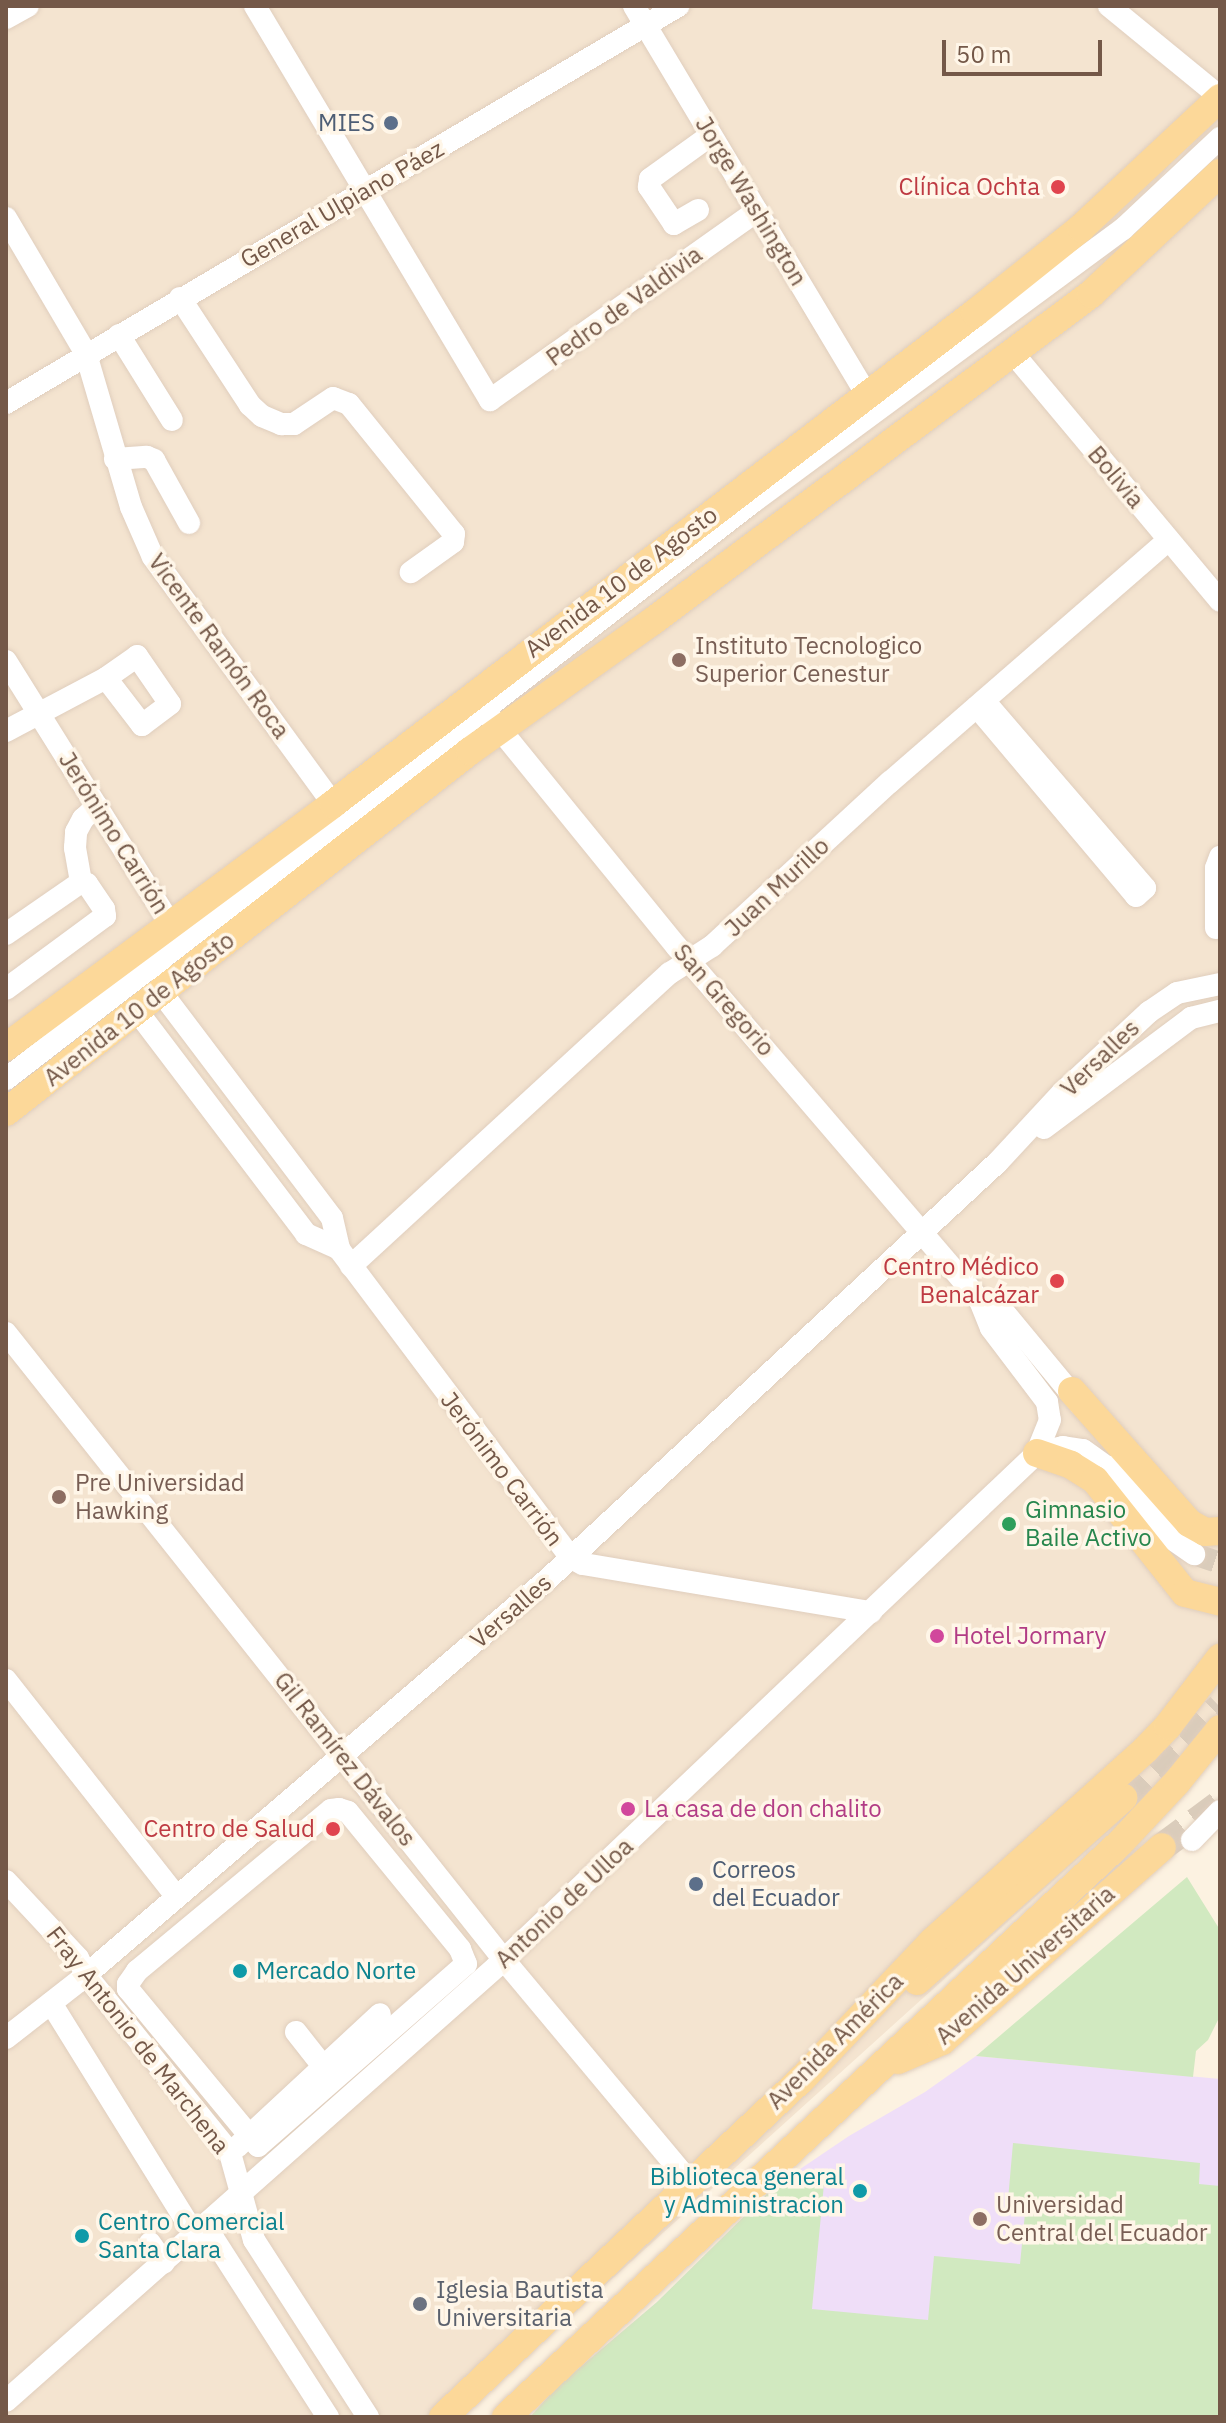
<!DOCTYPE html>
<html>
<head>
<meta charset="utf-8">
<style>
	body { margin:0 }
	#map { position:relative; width:1226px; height:2423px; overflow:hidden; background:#fcf2e1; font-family:"IBM Plex Sans",sans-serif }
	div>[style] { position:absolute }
	.residential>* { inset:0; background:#f4e4d0 }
	.education>* { inset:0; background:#efdef8 }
	.green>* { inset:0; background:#d1e9c0 }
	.minor-tunnel>* { height:22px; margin-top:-11px; transform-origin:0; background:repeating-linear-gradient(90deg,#daccbb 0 22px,transparent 0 33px) }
	.major-tunnel>* { height:28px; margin-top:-14px; transform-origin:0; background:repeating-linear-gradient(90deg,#daccbb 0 28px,transparent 0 42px) }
	.roads { filter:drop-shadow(0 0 2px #e0cebd) drop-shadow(0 0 2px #e0cebd) }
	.minor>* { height:22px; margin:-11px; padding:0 11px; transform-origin:11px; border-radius:11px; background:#fff }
	.major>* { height:28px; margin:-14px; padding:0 14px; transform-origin:14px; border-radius:14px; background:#fcd899 }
	.dots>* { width:22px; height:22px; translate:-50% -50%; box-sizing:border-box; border:4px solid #fff6e8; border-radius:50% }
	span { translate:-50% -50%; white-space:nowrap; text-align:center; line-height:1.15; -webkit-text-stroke:7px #fff6e8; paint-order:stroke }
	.service-label { font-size:24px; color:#4e5e75 }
	.right { translate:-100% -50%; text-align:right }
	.left { translate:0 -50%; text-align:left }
	.health-label { font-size:24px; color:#be3a42 }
	.street-label { font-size:24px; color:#745848 }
	.education-label { font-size:24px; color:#785e54 }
	.leisure-label { font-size:24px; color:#27864d }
	.hotel-label { font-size:24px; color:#b23c85 }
	.culture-label { font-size:24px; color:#0d838f }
	.worship-label { font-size:24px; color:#5b616d }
	.frame { position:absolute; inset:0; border:8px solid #745848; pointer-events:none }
	.scale { position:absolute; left:942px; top:40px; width:160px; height:36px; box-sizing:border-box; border:4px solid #745848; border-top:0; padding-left:10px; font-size:24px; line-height:28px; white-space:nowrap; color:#745848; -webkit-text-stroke:6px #fff6e8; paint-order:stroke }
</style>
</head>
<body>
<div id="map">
	<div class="residential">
		<i style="clip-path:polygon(6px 6px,1220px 6px,1220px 98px,1135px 211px,1220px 111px,1220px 1730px,459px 2417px,6px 2417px)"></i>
	</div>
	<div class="education">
		<i style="clip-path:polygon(976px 2056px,1220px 2079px,1220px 2417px,530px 2417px,557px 2387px,657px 2302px,775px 2186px,849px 2136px,925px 2092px)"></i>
	</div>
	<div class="green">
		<i style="clip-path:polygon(1187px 1877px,1220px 1930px,1220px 2016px,1208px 2040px,1196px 2051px,1193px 2077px,976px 2056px)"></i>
		<i style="clip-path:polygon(1013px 2143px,1200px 2163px,1199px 2184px,1220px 2186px,1220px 2417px,530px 2417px,557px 2387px,657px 2302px,775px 2186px,824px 2184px,812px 2309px,928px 2320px,934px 2256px,1020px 2264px,1025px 2213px,1007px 2211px)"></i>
	</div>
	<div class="minor-tunnel">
		<i style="left:1194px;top:1554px;width:28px;rotate:19deg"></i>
	</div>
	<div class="major-tunnel">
		<i style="left:1123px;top:1798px;width:133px;rotate:-43.2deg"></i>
		<i style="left:1162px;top:1847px;width:72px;rotate:-36.6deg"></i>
	</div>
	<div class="roads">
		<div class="minor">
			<i style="left:255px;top:6px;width:459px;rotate:59.2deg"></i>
			<i style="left:490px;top:400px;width:327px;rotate:-35.3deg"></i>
			<i style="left:634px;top:6px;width:453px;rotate:59.1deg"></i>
			<i style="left:1109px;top:6px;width:144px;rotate:39.3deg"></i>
			<i style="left:6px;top:18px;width:25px;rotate:-29deg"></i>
			<i style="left:698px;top:210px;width:28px;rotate:150deg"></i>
			<i style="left:674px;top:224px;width:45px;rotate:-124deg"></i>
			<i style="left:649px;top:187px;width:8px;rotate:-83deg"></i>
			<i style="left:650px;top:179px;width:75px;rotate:-35.8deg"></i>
			<i style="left:6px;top:218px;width:158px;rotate:59.5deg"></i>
			<i style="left:86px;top:354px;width:159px;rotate:73.6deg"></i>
			<i style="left:131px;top:507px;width:55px;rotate:66.3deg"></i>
			<i style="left:153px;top:557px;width:306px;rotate:53.9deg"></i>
			<i style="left:180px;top:298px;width:128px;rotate:56.8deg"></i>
			<i style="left:250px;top:405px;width:16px;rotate:43deg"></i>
			<i style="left:262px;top:416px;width:21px;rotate:23deg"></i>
			<i style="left:281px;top:424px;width:13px"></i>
			<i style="left:294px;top:424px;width:47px;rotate:-33.7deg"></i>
			<i style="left:333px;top:398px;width:17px;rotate:21deg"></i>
			<i style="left:349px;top:404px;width:167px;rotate:51.1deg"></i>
			<i style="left:454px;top:534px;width:8px;rotate:97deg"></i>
			<i style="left:453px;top:542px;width:52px;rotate:144.5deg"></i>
			<i style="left:119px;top:335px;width:100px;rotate:58.1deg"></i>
			<i style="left:1012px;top:352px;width:324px;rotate:50.1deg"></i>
			<i style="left:6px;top:403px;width:781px;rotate:-30.57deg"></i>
			<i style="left:115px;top:459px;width:32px;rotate:-4deg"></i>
			<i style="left:147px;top:457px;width:8px;rotate:23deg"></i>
			<i style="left:154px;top:460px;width:72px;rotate:60.9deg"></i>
			<i style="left:6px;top:661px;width:311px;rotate:58deg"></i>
			<i style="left:171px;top:925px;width:13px;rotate:99deg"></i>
			<i style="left:977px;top:707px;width:247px;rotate:49.9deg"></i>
			<i style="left:1136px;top:896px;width:12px;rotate:-42deg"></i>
			<i style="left:1145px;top:888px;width:247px;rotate:-130.7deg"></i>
			<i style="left:490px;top:717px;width:296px;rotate:50.9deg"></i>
			<i style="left:677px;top:947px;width:466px;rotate:49.4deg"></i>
			<i style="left:980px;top:1301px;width:29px;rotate:68deg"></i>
			<i style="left:991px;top:1328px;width:93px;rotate:52.9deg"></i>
			<i style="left:1047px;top:1402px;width:18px;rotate:81deg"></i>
			<i style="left:1050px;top:1420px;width:35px;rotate:112deg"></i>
			<i style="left:6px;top:731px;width:113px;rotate:-27.9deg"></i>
			<i style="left:106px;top:678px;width:38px;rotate:-35deg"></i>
			<i style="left:137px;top:656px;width:58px;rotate:55.5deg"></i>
			<i style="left:170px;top:704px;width:35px;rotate:143deg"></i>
			<i style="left:142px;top:725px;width:59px;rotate:-127.5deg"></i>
			<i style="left:1216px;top:928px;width:60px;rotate:-90deg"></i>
			<i style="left:1216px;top:868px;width:12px;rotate:-70deg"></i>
			<i style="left:6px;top:934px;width:91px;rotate:-34.7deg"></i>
			<i style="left:163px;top:976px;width:16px;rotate:97deg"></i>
			<i style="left:161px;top:992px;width:283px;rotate:52.9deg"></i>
			<i style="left:332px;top:1218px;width:32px;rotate:77deg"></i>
			<i style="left:339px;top:1249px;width:386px;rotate:53.1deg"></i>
			<i style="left:571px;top:1558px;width:13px;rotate:27deg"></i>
			<i style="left:583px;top:1564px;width:292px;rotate:9.5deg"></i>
			<i style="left:6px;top:989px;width:123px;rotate:-36.4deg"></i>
			<i style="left:105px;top:916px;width:7px;rotate:-98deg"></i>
			<i style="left:104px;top:909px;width:30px;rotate:-124deg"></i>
			<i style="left:87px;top:884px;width:6px;rotate:-162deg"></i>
			<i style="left:81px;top:882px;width:35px;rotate:-100deg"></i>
			<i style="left:75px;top:848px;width:16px;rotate:-86deg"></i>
			<i style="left:76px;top:832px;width:15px;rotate:-62deg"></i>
			<i style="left:83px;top:819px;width:19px;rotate:-43deg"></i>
			<i style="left:137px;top:1011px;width:280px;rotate:52.8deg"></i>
			<i style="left:306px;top:1234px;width:36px;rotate:24deg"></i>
			<i style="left:6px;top:1079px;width:945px;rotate:-37.69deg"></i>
			<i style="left:754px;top:501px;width:458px;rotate:-36.4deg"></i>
			<i style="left:1123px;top:229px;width:133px;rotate:-43.2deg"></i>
			<i style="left:1044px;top:1128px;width:184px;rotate:-36.8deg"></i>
			<i style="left:1191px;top:1018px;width:30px;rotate:-14deg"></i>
			<i style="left:351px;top:1266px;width:433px;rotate:-42.6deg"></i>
			<i style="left:670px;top:973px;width:50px;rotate:-32.7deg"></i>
			<i style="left:712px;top:946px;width:242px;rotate:-42.7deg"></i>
			<i style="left:890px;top:782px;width:369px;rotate:-41deg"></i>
			<i style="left:980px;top:1301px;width:25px;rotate:23deg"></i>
			<i style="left:1003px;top:1311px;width:121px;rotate:50.4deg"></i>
			<i style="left:6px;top:1333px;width:801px;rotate:51.54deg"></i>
			<i style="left:504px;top:1960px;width:288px;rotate:50.1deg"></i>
			<i style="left:1115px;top:1466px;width:88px;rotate:52.9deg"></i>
			<i style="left:1168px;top:1536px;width:32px;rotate:35deg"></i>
			<i style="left:6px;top:1680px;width:273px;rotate:51.8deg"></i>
			<i style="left:339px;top:1809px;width:9px;rotate:18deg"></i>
			<i style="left:348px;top:1812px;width:177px;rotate:50.7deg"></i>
			<i style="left:460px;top:1949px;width:16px;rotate:68deg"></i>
			<i style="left:466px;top:1964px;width:276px;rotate:138.8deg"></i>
			<i style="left:258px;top:2146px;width:204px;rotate:-129.6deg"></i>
			<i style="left:128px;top:1989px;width:5px;rotate:-90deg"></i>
			<i style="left:128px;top:1984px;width:16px;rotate:-55deg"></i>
			<i style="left:137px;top:1971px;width:252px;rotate:-39.7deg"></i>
			<i style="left:331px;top:1810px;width:8px;rotate:-7deg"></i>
			<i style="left:1192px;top:1840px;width:40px;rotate:-46deg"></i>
			<i style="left:6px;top:1881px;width:105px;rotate:46.9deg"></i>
			<i style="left:78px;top:1958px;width:19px;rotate:65deg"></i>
			<i style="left:86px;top:1975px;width:229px;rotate:51deg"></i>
			<i style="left:230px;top:2153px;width:90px;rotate:74.6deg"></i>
			<i style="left:254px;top:2240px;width:211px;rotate:57.2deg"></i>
			<i style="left:51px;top:2003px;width:258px;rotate:58.2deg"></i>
			<i style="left:187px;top:2222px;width:31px;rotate:32deg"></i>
			<i style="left:213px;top:2238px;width:213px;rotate:57.3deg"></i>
			<i style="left:296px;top:2032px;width:42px;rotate:51.8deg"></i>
			<i style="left:6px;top:2038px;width:93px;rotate:-38deg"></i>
			<i style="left:79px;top:1981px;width:619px;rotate:-40.61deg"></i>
			<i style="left:549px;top:1578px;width:612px;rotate:-42.82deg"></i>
			<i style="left:998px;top:1162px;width:94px;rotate:-47.2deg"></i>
			<i style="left:1062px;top:1093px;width:119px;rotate:-43deg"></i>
			<i style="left:1149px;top:1012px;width:34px;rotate:-34deg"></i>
			<i style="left:1177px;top:993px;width:44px;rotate:-11.8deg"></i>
			<i style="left:237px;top:2147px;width:195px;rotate:-42.9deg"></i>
			<i style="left:150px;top:2243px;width:24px;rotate:55deg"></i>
			<i style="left:6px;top:2401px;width:655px;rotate:-41.53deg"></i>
			<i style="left:496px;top:1967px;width:746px;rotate:-43.53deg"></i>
			<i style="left:1037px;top:1453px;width:27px;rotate:-13deg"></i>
			<i style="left:1063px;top:1447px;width:20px;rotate:9deg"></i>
			<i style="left:1083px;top:1450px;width:48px;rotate:35.7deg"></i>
		</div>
		<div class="major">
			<i style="left:6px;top:1047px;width:407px;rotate:-36.6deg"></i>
			<i style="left:333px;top:804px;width:808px;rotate:-37.41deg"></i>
			<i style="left:975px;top:313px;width:136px;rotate:-38.7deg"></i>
			<i style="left:1081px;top:228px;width:190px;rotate:-43.1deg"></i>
			<i style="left:6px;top:1112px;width:588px;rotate:-37.88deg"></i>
			<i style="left:470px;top:751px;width:224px;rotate:-35.4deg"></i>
			<i style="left:653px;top:621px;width:547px;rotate:-36.74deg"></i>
			<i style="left:1091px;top:294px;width:177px;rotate:-43.2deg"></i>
			<i style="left:1072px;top:1391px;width:176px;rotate:48.4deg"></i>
			<i style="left:1189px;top:1523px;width:18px;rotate:29deg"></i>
			<i style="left:1205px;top:1532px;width:15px;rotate:-4deg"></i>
			<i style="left:1037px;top:1453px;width:36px;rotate:19deg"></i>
			<i style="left:1071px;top:1465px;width:28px;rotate:32deg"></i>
			<i style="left:1095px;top:1480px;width:144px;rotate:51.5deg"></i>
			<i style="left:1185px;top:1593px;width:36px;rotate:14deg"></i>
			<i style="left:917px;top:1981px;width:276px;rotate:-41.6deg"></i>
			<i style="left:898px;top:2060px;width:48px;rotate:-23.4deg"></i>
			<i style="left:942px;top:2041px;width:293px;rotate:-41.4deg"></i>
			<i style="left:443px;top:2417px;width:492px;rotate:-43.3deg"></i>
			<i style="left:801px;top:2080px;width:190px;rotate:-46.5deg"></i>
			<i style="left:932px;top:1942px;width:287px;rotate:-42deg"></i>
			<i style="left:1145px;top:1750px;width:33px;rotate:-46deg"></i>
			<i style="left:1168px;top:1726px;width:86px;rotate:-52.6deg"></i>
			<i style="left:506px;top:2417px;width:841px;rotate:-43.07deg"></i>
			<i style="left:1120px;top:1843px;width:83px;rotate:-46.9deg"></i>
			<i style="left:1177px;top:1782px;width:68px;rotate:-50.9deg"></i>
		</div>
	</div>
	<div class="dots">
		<i style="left:391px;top:123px;background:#5c6f8a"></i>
		<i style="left:1058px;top:187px;background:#e0444e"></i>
		<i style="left:679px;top:660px;background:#8d6e63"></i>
		<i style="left:1057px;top:1281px;background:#e0444e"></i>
		<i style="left:59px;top:1497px;background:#8d6e63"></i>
		<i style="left:1009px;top:1524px;background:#2e9e5b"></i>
		<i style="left:937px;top:1636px;background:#d1479c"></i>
		<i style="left:628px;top:1809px;background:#d1479c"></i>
		<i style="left:333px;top:1829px;background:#e0444e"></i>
		<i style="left:696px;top:1884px;background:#5c6f8a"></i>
		<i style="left:240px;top:1971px;background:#0f9aa8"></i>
		<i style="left:860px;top:2191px;background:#0f9aa8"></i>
		<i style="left:980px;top:2219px;background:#8d6e63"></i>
		<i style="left:82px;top:2236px;background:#0f9aa8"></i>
		<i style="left:420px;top:2304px;background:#6b7280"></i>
	</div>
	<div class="service-label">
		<span class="right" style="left:375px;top:123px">MIES</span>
		<span class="left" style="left:712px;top:1884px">Correos<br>del Ecuador</span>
	</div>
	<div class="health-label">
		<span class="right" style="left:1040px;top:187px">Clínica Ochta</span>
		<span class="right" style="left:1039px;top:1281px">Centro Médico<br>Benalcázar</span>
		<span class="right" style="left:315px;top:1829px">Centro de Salud</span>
	</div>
	<div class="street-label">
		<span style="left:751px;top:201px;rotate:59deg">Jorge Washington</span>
		<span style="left:342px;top:204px;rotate:-30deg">General Ulpiano Páez</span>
		<span style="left:624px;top:306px;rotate:-36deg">Pedro de Valdivia</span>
		<span style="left:1116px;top:477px;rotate:50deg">Bolivia</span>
		<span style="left:621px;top:582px;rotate:-37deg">Avenida 10 de Agosto</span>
		<span style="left:219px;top:646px;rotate:54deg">Vicente Ramón Roca</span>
		<span style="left:114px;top:833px;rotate:58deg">Jerónimo Carrión</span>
		<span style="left:777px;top:887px;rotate:-43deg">Juan Murillo</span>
		<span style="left:724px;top:1000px;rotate:49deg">San Gregorio</span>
		<span style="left:139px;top:1009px;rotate:-38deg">Avenida 10 de Agosto</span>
		<span style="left:1100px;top:1058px;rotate:-44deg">Versalles</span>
		<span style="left:502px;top:1469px;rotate:53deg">Jerónimo Carrión</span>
		<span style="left:511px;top:1611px;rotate:-41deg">Versalles</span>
		<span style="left:345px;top:1759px;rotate:52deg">Gil Ramírez Dávalos</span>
		<span style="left:564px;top:1903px;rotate:-43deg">Antonio de Ulloa</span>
		<span style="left:1025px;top:1965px;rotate:-41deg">Avenida Universitaria</span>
		<span style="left:138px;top:2040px;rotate:52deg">Fray Antonio de Marchena</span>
		<span style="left:835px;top:2041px;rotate:-45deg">Avenida América</span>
	</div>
	<div class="education-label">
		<span class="left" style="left:695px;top:660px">Instituto Tecnologico<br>Superior Cenestur</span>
		<span class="left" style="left:75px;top:1497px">Pre Universidad<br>Hawking</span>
		<span class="left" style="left:996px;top:2219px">Universidad<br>Central del Ecuador</span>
	</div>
	<div class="leisure-label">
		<span class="left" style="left:1025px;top:1524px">Gimnasio<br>Baile Activo</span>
	</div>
	<div class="hotel-label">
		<span class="left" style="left:953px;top:1636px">Hotel Jormary</span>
		<span class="left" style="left:644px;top:1809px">La casa de don chalito</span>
	</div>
	<div class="culture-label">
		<span class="left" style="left:256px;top:1971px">Mercado Norte</span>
		<span class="right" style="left:844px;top:2191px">Biblioteca general<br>y Administracion</span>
		<span class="left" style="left:98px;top:2236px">Centro Comercial<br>Santa Clara</span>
	</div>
	<div class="worship-label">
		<span class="left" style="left:436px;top:2304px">Iglesia Bautista<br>Universitaria</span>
	</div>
	<div class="frame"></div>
	<div class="scale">50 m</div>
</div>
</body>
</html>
